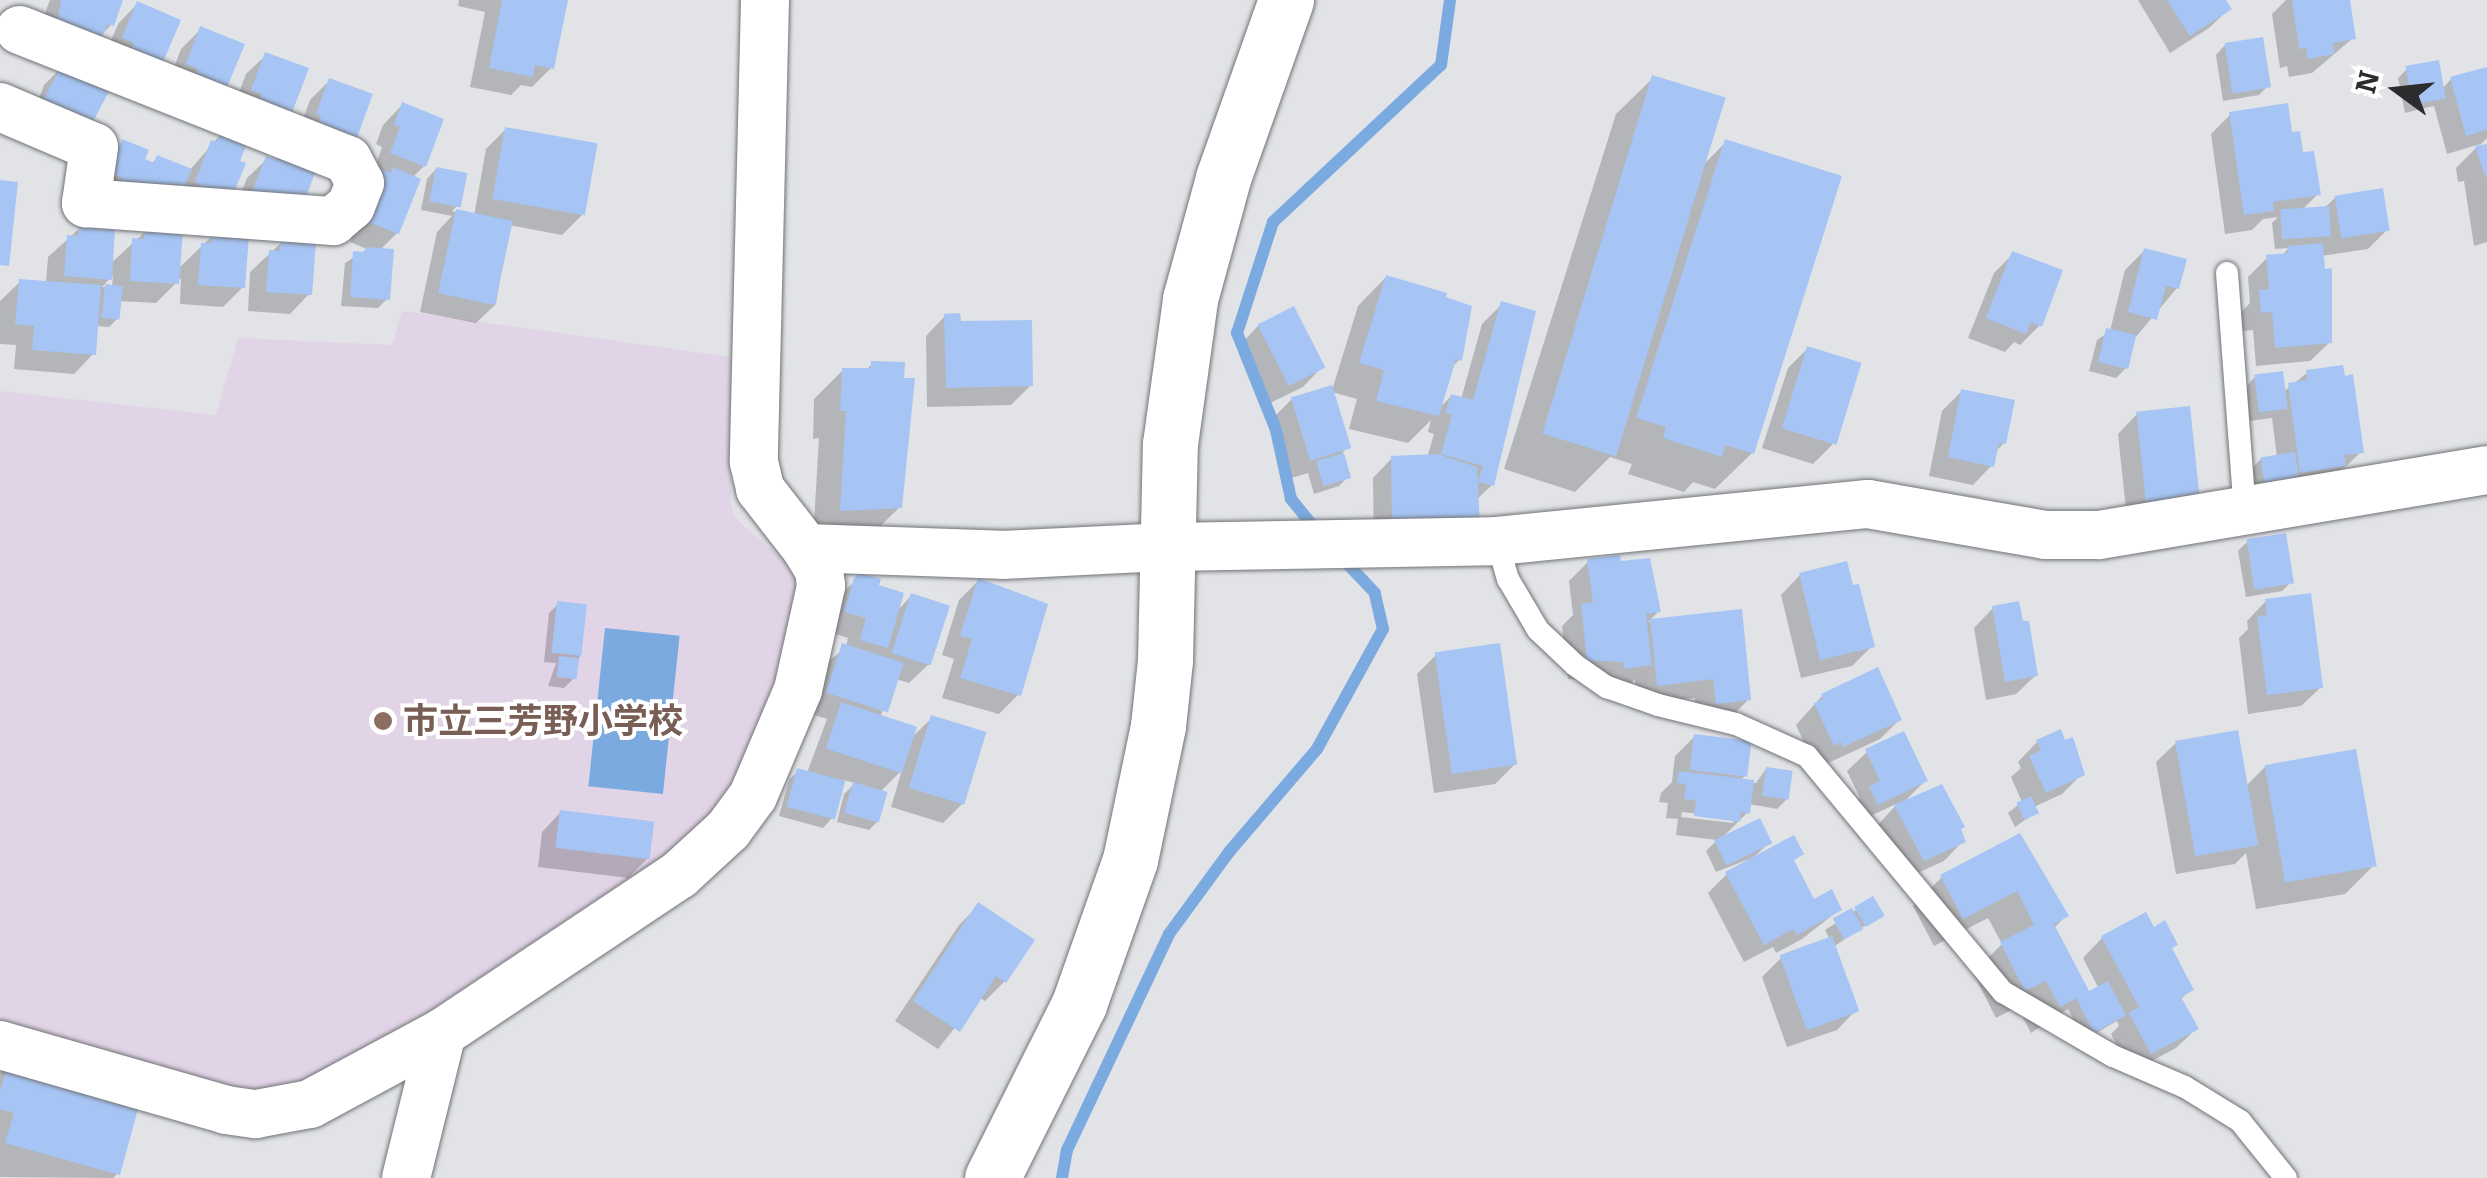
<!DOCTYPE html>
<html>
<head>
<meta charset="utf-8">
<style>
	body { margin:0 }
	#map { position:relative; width:2487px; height:1178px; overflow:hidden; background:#e1e3e7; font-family:Bitter,"Noto Sans JP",serif }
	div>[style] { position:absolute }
	.education>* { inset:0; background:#e2d4e7 }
	.water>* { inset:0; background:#7baae0; transform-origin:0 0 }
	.shadow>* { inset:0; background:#0003 }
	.stream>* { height:12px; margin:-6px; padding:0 6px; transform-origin:6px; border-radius:6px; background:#7baae0 }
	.building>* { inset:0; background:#a6c5f5; transform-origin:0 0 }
	.roads { filter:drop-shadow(0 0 2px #717376) drop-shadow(0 0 2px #717376) }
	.lane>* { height:22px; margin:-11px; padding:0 11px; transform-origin:11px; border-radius:11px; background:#fff }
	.street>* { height:48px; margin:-24px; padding:0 24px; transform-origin:24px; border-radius:24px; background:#fff }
	.secondary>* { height:55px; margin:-27.5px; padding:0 27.5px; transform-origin:27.5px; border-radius:27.5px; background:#fff }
	.dots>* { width:28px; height:28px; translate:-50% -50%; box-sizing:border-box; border:5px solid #fff; border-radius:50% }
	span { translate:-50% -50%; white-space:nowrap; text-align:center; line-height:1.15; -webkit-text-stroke:8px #fff; paint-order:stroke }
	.education-label { font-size:35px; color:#785e54; font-weight:700 }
	.left { translate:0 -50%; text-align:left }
	.north { position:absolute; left:2347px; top:40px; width:100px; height:100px; -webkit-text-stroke:8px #fff; paint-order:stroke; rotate:285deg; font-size:28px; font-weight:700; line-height:40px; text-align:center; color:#2c2c2e }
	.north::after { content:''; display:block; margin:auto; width:35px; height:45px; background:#2c2c2e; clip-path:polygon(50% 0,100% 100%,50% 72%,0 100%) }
</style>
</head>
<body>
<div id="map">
	<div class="education">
		<i style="clip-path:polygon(402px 311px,731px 357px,731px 503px,735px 518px,800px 574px,777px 693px,734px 797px,626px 895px,328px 1077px,259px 1096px,0 1026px,0 391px,216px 415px,238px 338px,392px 345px)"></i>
	</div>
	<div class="water">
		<i style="left:605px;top:628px;width:75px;height:159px;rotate:6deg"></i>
	</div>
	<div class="shadow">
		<i style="clip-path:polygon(50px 0,120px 0,112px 24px,100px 36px,37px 35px)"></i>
		<i style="clip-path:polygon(459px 0,565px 0,552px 67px,532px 87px,521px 85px,511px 95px,470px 87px,485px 12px,458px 6px)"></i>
		<i style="clip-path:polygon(2138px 0,2223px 0,2229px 9px,2209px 28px,2170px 53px)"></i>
		<i style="clip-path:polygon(2286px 0,2348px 0,2353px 38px,2312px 73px,2289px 77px,2287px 66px,2280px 68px,2272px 14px)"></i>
		<i style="clip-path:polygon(137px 4px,159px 65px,104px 57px,118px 24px)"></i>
		<i style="clip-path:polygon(201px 29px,223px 91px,168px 83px,181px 49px)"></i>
		<i style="clip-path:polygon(2225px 45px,2268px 86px,2259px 95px,2223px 101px,2216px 55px)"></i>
		<i style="clip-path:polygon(266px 55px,269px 136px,233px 109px,246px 74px)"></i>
		<i style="clip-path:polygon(63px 66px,107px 90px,26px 132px,44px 85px)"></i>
		<i style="clip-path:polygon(2407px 69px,2442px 89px,2451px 79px,2487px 69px,2487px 138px,2477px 148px,2487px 146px,2487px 242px,2474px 246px,2464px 181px,2458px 182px,2456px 168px,2480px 144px,2447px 154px,2434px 106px,2405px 113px,2398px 78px)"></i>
		<i style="clip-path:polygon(1653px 78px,1703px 165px,1726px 142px,1752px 453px,1715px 489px,1693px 482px,1684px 492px,1628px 474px,1632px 464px,1610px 457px,1575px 492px,1504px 469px,1616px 114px)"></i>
		<i style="clip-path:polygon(330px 80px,353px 141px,298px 133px,310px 100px)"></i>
		<i style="clip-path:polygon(402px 105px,424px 166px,412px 178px,397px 233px,379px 251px,388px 298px,378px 308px,341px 306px,345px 263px,367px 249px,350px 242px,382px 147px,376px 144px,383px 125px)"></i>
		<i style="clip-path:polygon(2231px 114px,2290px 135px,2318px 194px,2301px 211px,2323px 209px,2335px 198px,2387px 230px,2368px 249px,2321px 256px,2330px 342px,2310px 361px,2256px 366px,2253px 330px,2242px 331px,2241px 312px,2250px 303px,2248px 277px,2267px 258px,2281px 256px,2289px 248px,2275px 249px,2272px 223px,2278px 217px,2263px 219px,2252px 230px,2225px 234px,2211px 134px)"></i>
		<i style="clip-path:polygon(505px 130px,582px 215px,562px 235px,509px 225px,496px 304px,476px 323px,420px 312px,437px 232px,452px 216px,421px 210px,427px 179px,436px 169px,457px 206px,452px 211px,474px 216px,486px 149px)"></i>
		<i style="clip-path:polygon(222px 133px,228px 200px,103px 203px,123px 142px,142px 161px,151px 164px,157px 158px,189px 171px)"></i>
		<i style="clip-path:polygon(282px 154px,315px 167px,282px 220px,233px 214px,247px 178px,267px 159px,274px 162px)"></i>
		<i style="clip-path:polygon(evenodd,80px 228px,110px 264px,146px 231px,177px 270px,213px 235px,243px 287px,223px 307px,180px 304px,181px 278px,156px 303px,119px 301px,118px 318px,109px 327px,96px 326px,93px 354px,74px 374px,14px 369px,16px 345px,0 344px,0 301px,20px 282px,46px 284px,48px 257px,80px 228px,113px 275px,112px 287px,102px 287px,113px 275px)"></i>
		<i style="clip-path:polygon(282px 242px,309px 294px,290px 314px,248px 311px,250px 272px)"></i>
		<i style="clip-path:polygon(2145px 250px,2177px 288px,2135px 338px,2126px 368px,2116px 378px,2089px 371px,2097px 340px,2110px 331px,2125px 270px)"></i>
		<i style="clip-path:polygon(2013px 254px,2040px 325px,2020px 345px,2014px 342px,2005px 352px,1968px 338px,1994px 273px)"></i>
		<i style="clip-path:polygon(1386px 277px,1459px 360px,1451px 368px,1438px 410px,1451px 396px,1461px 399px,1482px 324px,1502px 304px,1492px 485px,1476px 500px,1374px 546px,1373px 478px,1392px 458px,1427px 458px,1434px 434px,1428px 432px,1431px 420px,1408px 443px,1349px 429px,1357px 399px,1332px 392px,1348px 447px,1342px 453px,1348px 477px,1339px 486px,1314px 494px,1308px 473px,1291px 478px,1272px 419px,1292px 399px,1333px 387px,1358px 306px)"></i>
		<i style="clip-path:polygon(945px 316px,1031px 385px,1011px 405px,927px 407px,926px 336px)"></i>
		<i style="clip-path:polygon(1258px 326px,1322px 367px,1303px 387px,1268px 404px,1239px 346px)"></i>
		<i style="clip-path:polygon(1808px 348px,1832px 445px,1813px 464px,1762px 448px,1788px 368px)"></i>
		<i style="clip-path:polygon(872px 364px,900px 507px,871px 535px,813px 539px,819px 438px,813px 439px,814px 399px,843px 370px,866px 370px)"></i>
		<i style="clip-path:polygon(2307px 373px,2361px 452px,2341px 471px,2256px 497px,2251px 469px,2261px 459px,2277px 457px,2272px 418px,2250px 421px,2246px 387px,2255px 377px,2283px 392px)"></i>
		<i style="clip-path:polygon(1961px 392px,2004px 443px,1994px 453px,1992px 465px,1973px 485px,1929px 476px,1942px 411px)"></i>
		<i style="clip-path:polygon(2137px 414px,2196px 495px,2127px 519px,2118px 434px)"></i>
		<i style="clip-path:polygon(2248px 541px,2291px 582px,2282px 591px,2246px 597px,2238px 551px)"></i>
		<i style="clip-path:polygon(1589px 561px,1619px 563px,1659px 611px,1648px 622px,1740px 612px,1749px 699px,1729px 719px,1697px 722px,1695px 698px,1638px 704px,1635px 679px,1630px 684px,1568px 679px,1562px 626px,1573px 615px,1569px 581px)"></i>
		<i style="clip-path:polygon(1800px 575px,1872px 646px,1852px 666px,1801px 678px,1781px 595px)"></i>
		<i style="clip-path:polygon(856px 580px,875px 587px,896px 612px,911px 596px,929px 664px,909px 683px,896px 679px,880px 717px,910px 739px,932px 718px,963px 803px,943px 823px,891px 807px,902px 770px,880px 792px,878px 821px,869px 830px,837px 822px,844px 794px,855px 783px,843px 780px,832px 818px,823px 828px,779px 816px,789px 780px,798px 771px,807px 773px,827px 719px,808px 713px,823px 666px,846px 647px,848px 638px,826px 631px,835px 600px)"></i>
		<i style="clip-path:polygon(978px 581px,1018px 695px,999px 714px,942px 698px,954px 659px,942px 655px,959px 600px)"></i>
		<i style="clip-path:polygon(2266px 601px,2321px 687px,2301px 706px,2248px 714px,2239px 638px,2248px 629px,2247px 621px)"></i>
		<i style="clip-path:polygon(558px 604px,580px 655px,574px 678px,564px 688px,548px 686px,556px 663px,544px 662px,549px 613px)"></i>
		<i style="clip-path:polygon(1993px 608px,2036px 675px,2016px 694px,1986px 700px,1974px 628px)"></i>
		<i style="clip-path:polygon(1436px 655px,1515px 764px,1495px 784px,1434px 793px,1417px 674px)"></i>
		<i style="clip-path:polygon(1822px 696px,1899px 720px,1880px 739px,1824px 765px,1814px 764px,1796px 725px)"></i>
		<i style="clip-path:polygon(2060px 732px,2082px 774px,2062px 794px,2034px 807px,2036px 812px,2015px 827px,2008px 813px,2022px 802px,2011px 777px,2021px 768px,2018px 762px,2037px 742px)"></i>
		<i style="clip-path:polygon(evenodd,1694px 737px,1745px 776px,1739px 781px,1756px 783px,1766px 769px,1787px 799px,1777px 809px,1749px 804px,1748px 812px,1722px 838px,1769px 843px,1754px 857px,1716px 872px,1706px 851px,1717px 840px,1676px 835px,1678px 819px,1666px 818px,1668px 803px,1659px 802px,1661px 793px,1672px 782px,1675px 756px,1694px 737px,1682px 812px,1733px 818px,1733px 823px,1681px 817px,1682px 812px)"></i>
		<i style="clip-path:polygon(2176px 743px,2245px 787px,2265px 767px,2374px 865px,2345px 894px,2256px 909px,2246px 853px,2235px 864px,2176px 874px,2156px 762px)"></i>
		<i style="clip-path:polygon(1867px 752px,1925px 781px,1901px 805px,1959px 830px,1963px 841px,1944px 861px,1904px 879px,1876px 827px,1898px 803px,1858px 822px,1851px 807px,1860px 798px,1847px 771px)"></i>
		<i style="clip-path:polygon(561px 812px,648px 858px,628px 878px,538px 867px,542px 832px)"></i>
		<i style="clip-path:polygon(2019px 837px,2066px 916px,2053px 929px,2077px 999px,2099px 989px,2083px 958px,2102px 938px,2170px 949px,2191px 989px,2180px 1000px,2196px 1029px,2176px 1048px,2131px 1072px,2111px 1034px,2119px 1026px,2117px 1021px,2084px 1040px,2068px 1009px,2031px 1033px,2017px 1007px,1996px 1018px,1973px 973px,2002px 944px,1988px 918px,1934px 946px,1913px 906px,1942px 877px)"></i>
		<i style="clip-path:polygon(1801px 853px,1792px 862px,1814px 903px,1839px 910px,1802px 939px,1776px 953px,1773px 947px,1744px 962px,1708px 893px,1727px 874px)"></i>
		<i style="clip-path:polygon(978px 906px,1004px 982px,985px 1001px,979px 997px,938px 1049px,895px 1021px,959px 925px)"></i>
		<i style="clip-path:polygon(1856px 910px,1881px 915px,1833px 947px,1856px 1010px,1837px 1030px,1787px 1047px,1762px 977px,1781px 958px,1830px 940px,1825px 930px)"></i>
		<i style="clip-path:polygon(10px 1063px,117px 1174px,113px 1178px,0 1177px,0 1073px)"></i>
	</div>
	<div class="stream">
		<i style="left:1318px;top:532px;width:43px;rotate:-129.3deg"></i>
		<i style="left:1291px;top:499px;width:71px;rotate:-102.3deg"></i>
		<i style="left:1276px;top:430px;width:105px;rotate:-111.9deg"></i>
		<i style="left:1237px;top:333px;width:117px;rotate:-72deg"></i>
		<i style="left:1273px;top:222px;width:230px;rotate:-43.1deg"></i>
		<i style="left:1441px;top:65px;width:66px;rotate:-82.1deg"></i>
		<i style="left:1062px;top:1178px;width:28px;rotate:-80deg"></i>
		<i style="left:1067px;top:1150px;width:239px;rotate:-64.7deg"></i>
		<i style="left:1169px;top:934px;width:102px;rotate:-53.8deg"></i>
		<i style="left:1229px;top:852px;width:135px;rotate:-49.5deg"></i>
		<i style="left:1317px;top:749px;width:137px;rotate:-61.2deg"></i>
		<i style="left:1383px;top:629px;width:37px;rotate:-103deg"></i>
		<i style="left:1375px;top:593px;width:48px;rotate:-133.3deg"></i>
	</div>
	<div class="building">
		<i style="clip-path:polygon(61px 0,123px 0,114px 26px,107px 24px,101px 40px,57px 25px)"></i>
		<i style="clip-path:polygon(502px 0,568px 0,554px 69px,535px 65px,533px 77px,489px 68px)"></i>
		<i style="clip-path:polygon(2167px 0,2226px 0,2232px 9px,2190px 36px)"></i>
		<i style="clip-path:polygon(2292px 0,2350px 0,2356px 39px,2333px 43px,2334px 54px,2308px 59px,2306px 48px,2299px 49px)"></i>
		<i style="clip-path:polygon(137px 1px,181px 20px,161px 67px,129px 53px,134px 43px,122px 38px)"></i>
		<i style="clip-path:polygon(200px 26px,245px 44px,225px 92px,193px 80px,198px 69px,186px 64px)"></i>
		<i style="left:2263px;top:37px;width:51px;height:39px;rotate:81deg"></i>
		<i style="clip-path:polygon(265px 52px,309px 68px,290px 118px,257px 106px,262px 94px,251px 90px)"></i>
		<i style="left:2439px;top:60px;width:39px;height:34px;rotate:80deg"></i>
		<i style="left:63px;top:63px;width:54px;height:53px;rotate:28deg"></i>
		<i style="clip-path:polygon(2487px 67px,2487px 130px,2466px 136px,2450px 77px)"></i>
		<i style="left:1652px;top:75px;width:77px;height:375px;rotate:17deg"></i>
		<i style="clip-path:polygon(329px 78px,373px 94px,355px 143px,316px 129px,321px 115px,316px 114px)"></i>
		<i style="clip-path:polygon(402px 102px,444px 119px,426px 167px,390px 153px,400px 127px,394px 125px)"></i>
		<i style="clip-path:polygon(2288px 103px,2292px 132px,2300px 131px,2303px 152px,2314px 151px,2321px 195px,2273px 202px,2274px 211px,2244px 215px,2229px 112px)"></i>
		<i style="left:505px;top:127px;width:94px;height:73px;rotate:10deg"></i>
		<i style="clip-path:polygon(221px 130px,248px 141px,240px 161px,246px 163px,230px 202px,198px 189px,200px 184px,195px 182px,211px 140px,217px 142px)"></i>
		<i style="clip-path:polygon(122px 139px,149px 150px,145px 159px,154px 163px,157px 155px,192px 169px,180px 196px,121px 183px,123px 178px,108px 172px,113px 143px,120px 145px)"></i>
		<i style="clip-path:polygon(1725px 139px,1842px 176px,1754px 454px,1725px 445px,1722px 457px,1663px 438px,1666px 427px,1636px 418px)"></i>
		<i style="clip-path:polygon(2487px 144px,2487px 177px,2485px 177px,2475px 146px)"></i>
		<i style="clip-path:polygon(282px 151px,318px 165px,304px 202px,282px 193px,277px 205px,251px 195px,266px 156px,277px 160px)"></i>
		<i style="clip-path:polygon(393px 167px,421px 179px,399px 234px,368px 222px,365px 208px,380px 169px,391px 173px)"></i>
		<i style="left:436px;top:167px;width:32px;height:35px;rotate:11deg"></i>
		<i style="clip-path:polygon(0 180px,18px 182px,9px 266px,0 265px)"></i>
		<i style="left:2383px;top:188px;width:43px;height:49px;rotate:81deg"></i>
		<i style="left:2329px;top:206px;width:30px;height:49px;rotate:86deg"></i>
		<i style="left:456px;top:209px;width:58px;height:86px;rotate:12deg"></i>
		<i style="clip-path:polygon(79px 225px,115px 228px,112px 280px,64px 276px,67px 235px,78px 236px)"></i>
		<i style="clip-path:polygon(145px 228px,183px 231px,179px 284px,130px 281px,132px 238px,144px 239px)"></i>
		<i style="clip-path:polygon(212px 232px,249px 235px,245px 288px,198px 285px,201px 243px,211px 243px)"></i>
		<i style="clip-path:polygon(281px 239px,316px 242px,312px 295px,266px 292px,269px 250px,280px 251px)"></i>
		<i style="clip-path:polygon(2323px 243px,2325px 269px,2332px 268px,2332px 343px,2275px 348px,2272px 312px,2261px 313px,2259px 290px,2269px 289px,2266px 255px,2288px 253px,2287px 246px)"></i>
		<i style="clip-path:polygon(365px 247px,394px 249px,390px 300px,350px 297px,353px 251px,365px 252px)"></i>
		<i style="clip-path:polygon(2144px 248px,2187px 259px,2179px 289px,2166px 286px,2157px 320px,2128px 312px)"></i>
		<i style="clip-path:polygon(2012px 251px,2063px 270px,2042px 327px,2030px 322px,2026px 334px,1986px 318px)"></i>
		<i style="clip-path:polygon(1386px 275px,1447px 293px,1446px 297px,1472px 306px,1462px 361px,1456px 359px,1439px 416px,1376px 401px,1384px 370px,1359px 363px)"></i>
		<i style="clip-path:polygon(19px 279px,101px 285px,96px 355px,32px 350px,34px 326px,15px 324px)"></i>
		<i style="left:105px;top:284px;width:18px;height:34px;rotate:6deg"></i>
		<i style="clip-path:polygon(1501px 301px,1536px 311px,1494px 486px,1478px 482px,1483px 466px,1441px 454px,1452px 415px,1445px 413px,1451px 394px,1473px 400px)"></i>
		<i style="left:1294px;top:306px;width:69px;height:41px;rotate:63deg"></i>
		<i style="clip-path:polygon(960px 313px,961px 321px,1032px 320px,1033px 386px,946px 388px,944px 314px)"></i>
		<i style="left:2106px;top:328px;width:31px;height:35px;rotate:13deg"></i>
		<i style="left:1807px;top:346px;width:57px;height:86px;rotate:17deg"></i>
		<i style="clip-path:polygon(871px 361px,905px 362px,904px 378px,915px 378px,902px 508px,840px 511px,846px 411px,840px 411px,842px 368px,871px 368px)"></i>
		<i style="clip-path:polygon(2343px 365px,2345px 376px,2353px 374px,2364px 453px,2344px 455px,2346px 466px,2300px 473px,2288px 383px,2307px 380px,2306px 370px)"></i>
		<i style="left:2283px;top:371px;width:38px;height:29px;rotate:83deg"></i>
		<i style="left:1332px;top:385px;width:66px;height:43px;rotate:73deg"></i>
		<i style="clip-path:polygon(1961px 389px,2015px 400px,2006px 444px,1999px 443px,1994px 467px,1948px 457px)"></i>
		<i style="left:2190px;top:406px;width:90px;height:54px;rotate:84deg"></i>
		<i style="left:2295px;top:452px;width:32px;height:35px;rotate:81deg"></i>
		<i style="left:1344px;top:453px;width:26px;height:29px;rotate:74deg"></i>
		<i style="clip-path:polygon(1437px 454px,1477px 467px,1480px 525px,1392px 528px,1391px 456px)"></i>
		<i style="left:2286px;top:533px;width:51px;height:40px;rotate:81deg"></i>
		<i style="clip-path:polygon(1620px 555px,1621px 561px,1650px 558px,1661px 612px,1646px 614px,1652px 665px,1624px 669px,1623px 662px,1587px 660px,1581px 604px,1593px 602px,1587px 559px)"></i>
		<i style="clip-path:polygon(1847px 561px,1853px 585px,1859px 584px,1875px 647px,1820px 660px,1799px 573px)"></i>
		<i style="clip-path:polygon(860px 573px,881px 579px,879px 585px,904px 593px,888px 648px,860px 640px,866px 618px,844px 612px,854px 578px)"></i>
		<i style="clip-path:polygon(978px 578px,1048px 604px,1021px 696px,960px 678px,972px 639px,960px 636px)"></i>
		<i style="left:911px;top:593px;width:41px;height:63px;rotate:18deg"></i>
		<i style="clip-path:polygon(2311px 593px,2323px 688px,2267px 695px,2257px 616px,2267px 615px,2265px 599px)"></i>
		<i style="left:557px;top:601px;width:30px;height:52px;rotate:6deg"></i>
		<i style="clip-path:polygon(2019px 601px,2023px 621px,2029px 621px,2038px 676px,2005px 682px,1992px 606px)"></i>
		<i style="clip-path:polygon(1742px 609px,1751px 700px,1716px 704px,1713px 679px,1657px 686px,1650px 619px)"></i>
		<i style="left:842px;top:643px;width:65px;height:52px;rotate:18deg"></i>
		<i style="left:1500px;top:643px;width:123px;height:66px;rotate:82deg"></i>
		<i style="left:559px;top:656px;width:20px;height:21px;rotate:6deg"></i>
		<i style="clip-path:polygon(1878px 667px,1902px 720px,1843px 747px,1841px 742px,1834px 746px,1814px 703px,1823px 699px,1821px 694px)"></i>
		<i style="left:841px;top:702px;width:80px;height:49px;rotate:18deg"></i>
		<i style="left:931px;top:715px;width:58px;height:76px;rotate:17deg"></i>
		<i style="clip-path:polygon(2061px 729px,2065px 740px,2073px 737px,2085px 775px,2046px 793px,2029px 756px,2041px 750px,2036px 740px)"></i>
		<i style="left:2238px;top:730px;width:117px;height:64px;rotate:80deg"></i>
		<i style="clip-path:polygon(1904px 731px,1928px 781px,1878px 805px,1869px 786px,1880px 781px,1865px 749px)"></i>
		<i style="left:1694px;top:734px;width:58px;height:36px;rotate:7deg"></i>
		<i style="left:2356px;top:749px;width:119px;height:93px;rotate:80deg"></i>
		<i style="left:1766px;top:767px;width:27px;height:29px;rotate:8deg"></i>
		<i style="left:797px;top:768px;width:50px;height:40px;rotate:15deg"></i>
		<i style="clip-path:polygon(1679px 771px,1754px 780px,1750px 814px,1741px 812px,1740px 822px,1694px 816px,1696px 800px,1684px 799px,1686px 784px,1677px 783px)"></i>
		<i style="left:853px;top:782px;width:36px;height:32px;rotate:16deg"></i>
		<i style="clip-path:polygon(1942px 784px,1965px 827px,1961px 829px,1966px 842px,1924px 861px,1894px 805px)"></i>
		<i style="left:2031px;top:796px;width:19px;height:16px;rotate:65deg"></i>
		<i style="left:560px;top:810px;width:95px;height:38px;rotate:7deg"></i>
		<i style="left:1760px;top:818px;width:28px;height:51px;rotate:64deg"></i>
		<i style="clip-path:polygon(2020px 833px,2069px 916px,2054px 924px,2089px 991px,2108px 981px,2126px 1015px,2094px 1033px,2076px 998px,2060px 1007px,2046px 981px,2025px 991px,2000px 942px,2034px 925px,2017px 891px,1963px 919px,1940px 875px)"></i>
		<i style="clip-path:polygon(1794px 835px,1804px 854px,1794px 860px,1814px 899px,1832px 889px,1842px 910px,1797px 935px,1793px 929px,1764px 945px,1725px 872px)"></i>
		<i style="left:1873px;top:896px;width:23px;height:22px;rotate:59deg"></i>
		<i style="clip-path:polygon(978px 902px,1035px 940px,1006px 983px,996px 976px,960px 1032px,913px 1001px)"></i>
		<i style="left:1852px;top:908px;width:24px;height:22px;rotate:62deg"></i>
		<i style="clip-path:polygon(2146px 912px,2154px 927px,2165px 920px,2178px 945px,2172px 948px,2194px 990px,2181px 997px,2199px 1029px,2151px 1054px,2129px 1013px,2139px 1007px,2101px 936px)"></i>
		<i style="left:1832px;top:936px;width:80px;height:56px;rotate:70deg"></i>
		<i style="clip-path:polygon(9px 1061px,141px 1098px,120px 1175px,5px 1143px,14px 1113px,0 1109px,0 1092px)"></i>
	</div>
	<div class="roads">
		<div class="lane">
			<i style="left:2227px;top:273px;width:238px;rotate:85.7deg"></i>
			<i style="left:1497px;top:541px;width:40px;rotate:74deg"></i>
			<i style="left:1508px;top:579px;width:59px;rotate:59.5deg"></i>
			<i style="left:1538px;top:630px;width:51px;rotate:43.4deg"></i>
			<i style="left:1575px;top:665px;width:39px;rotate:35deg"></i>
			<i style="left:1607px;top:687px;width:54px;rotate:19.4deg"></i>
			<i style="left:1658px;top:705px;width:80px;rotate:13.7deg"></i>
			<i style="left:1736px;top:724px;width:78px;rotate:24.3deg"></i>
			<i style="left:1807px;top:756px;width:307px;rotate:50.3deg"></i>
			<i style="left:2003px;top:992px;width:127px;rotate:30.2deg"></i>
			<i style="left:2113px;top:1056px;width:78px;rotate:23.3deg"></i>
			<i style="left:2185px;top:1087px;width:65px;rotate:31.7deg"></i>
			<i style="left:2240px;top:1121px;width:73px;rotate:51.1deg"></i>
		</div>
		<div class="street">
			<i style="left:765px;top:0;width:462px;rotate:91.4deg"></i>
			<i style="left:754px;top:462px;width:28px;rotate:77deg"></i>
			<i style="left:760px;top:489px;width:75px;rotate:52.1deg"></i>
			<i style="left:806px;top:548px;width:196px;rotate:2deg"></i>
			<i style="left:1002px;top:555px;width:166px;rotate:-2.8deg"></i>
			<i style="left:1168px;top:547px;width:329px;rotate:-1deg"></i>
			<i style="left:1497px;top:541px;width:373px;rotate:-5.7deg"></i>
			<i style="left:1868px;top:504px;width:180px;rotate:9.9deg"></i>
			<i style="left:2045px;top:535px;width:54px"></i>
			<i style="left:2099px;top:535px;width:393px;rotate:-9.5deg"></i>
			<i style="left:0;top:107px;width:102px;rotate:23.1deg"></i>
			<i style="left:94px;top:147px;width:57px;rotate:98.1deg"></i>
			<i style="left:86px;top:203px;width:248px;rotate:4.2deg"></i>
			<i style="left:333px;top:221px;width:23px;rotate:-40deg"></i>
			<i style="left:351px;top:206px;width:25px;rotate:-69deg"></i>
			<i style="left:360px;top:183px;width:26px;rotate:-118deg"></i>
			<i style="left:348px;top:160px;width:353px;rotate:-158.4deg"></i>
			<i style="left:0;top:1045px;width:235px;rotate:16deg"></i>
			<i style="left:226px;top:1110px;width:30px;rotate:8deg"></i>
			<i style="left:256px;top:1114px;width:55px;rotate:-10.5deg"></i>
			<i style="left:310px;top:1104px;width:150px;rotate:-28.3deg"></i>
			<i style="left:442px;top:1033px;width:285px;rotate:-33.7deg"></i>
			<i style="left:679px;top:875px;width:67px;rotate:-42.6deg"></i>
			<i style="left:728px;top:830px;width:42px;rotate:-53.7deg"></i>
			<i style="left:753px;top:796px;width:115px;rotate:-67deg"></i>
			<i style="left:798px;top:690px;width:107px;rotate:-77.5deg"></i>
			<i style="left:821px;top:586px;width:16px;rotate:-97deg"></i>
			<i style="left:819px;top:570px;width:26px;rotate:-121deg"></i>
			<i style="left:406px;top:1178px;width:149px;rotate:-76.1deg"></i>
		</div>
		<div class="secondary">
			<i style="left:992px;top:1178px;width:195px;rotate:-63.4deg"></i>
			<i style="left:1079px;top:1004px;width:153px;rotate:-70.5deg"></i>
			<i style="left:1130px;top:860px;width:137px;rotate:-78.2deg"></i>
			<i style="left:1158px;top:726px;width:66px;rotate:-83.9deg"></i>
			<i style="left:1165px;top:660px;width:216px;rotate:-88.7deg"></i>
			<i style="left:1170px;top:444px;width:146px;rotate:-82.1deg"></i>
			<i style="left:1190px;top:299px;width:125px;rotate:-74.7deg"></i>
			<i style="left:1223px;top:178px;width:189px;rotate:-70.5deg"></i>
		</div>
	</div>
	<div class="dots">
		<i style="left:383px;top:721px;background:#8d6e63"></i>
	</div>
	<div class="education-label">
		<span class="left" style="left:403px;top:721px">市立三芳野小学校</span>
	</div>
	<div class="north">N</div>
</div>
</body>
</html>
